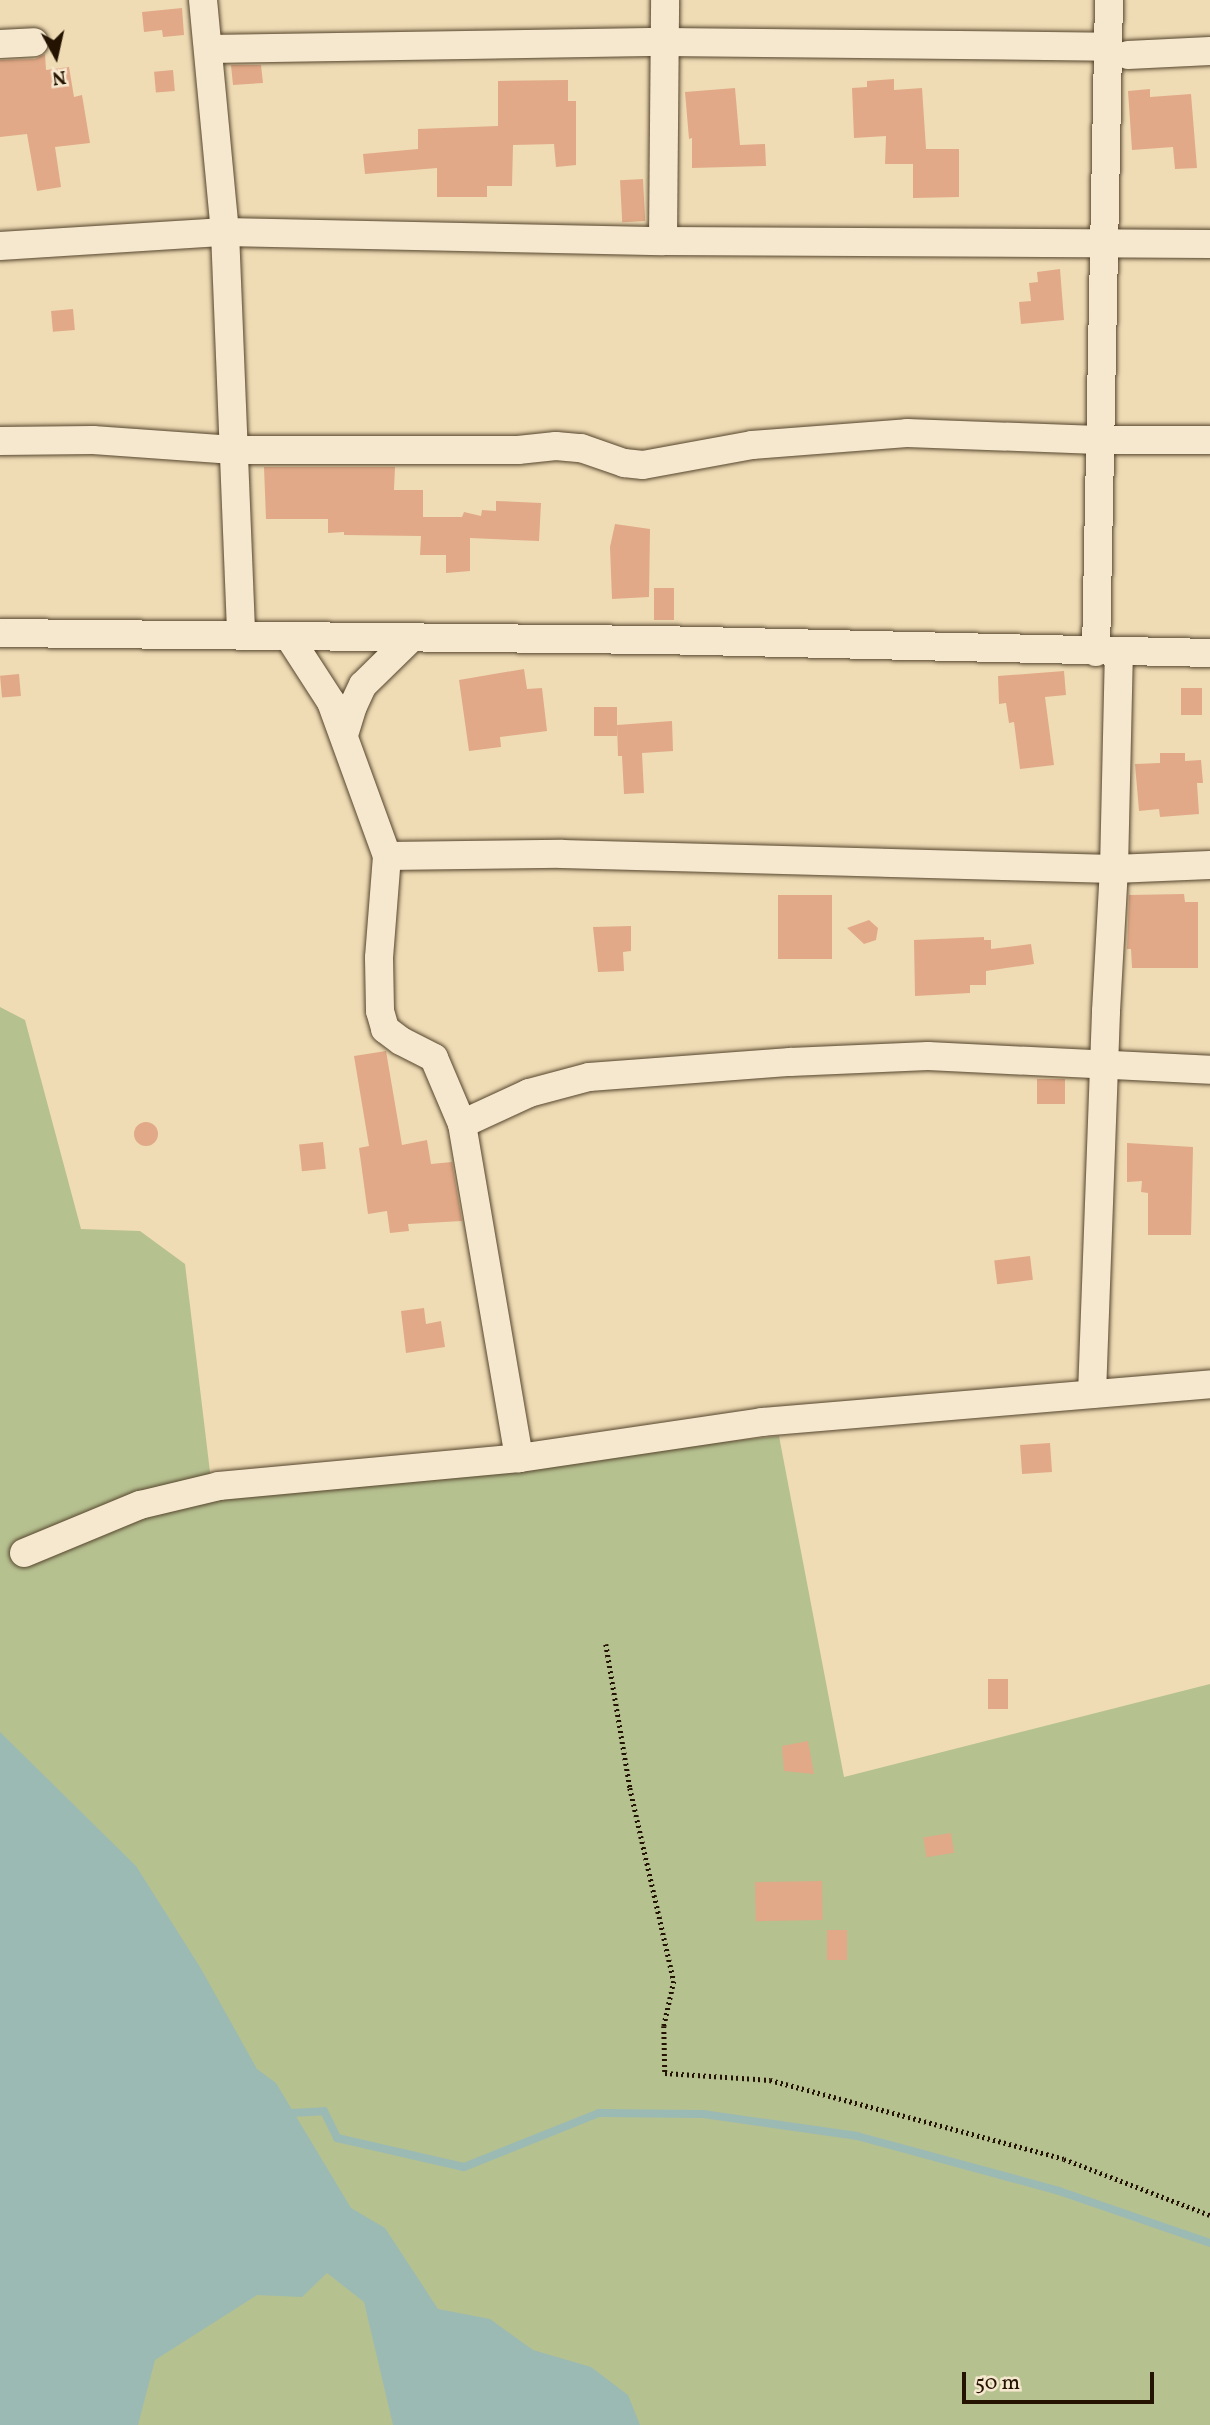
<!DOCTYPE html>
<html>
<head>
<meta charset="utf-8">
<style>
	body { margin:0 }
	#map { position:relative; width:1210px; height:2425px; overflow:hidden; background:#efdcb5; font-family:Vollkorn,serif }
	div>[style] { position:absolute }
	.green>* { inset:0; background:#b6c190 }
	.water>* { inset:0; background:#9bbab4 }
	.stream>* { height:8px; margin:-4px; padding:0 4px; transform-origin:4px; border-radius:4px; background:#9bbab4 }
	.building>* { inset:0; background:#e1a987; transform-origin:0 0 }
	.round { border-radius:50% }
	.path>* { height:4.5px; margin-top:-2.25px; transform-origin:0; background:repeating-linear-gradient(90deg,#231300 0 2px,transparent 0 5.5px) }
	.roads { filter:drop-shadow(0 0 2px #56452d) drop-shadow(0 0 2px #56452d) }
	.minor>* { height:28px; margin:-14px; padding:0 14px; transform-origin:14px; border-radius:14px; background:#f5e8cf }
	span { translate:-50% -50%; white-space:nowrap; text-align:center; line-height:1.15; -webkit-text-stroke:6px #f5e8cf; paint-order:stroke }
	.north { position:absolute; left:21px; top:21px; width:70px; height:70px; -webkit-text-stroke:5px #f5e8cf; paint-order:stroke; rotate:172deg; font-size:19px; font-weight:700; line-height:28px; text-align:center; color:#231300 }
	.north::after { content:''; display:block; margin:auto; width:24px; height:32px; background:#231300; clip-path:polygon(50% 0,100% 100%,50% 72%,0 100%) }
	.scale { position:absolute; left:962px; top:2372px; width:192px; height:32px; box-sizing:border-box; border:4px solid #231300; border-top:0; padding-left:9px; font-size:21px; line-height:24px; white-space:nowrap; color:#231300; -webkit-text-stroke:5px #f5e8cf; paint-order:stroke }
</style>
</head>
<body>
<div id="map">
	<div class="green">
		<i style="clip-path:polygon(0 1007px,25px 1020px,81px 1229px,140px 1231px,185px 1264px,213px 1497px,779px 1436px,844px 1777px,1210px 1684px,1210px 2425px,0 2425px)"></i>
	</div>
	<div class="water">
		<i style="clip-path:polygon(0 1732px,136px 1866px,200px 1967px,257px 2069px,276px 2083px,351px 2208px,385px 2228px,438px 2309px,490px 2319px,533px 2350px,591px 2367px,628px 2395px,640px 2425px,393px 2425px,364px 2302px,327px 2273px,302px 2297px,257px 2295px,155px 2360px,138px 2425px,0 2425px)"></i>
	</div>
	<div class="stream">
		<i style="left:291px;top:2113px;width:33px;rotate:-3deg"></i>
		<i style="left:324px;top:2111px;width:30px;rotate:64deg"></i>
		<i style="left:337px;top:2138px;width:130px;rotate:12.9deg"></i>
		<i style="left:464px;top:2167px;width:145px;rotate:-21.8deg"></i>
		<i style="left:599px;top:2113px;width:104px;rotate:0.6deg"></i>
		<i style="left:703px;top:2114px;width:156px;rotate:8.1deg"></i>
		<i style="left:857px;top:2136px;width:209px;rotate:15.2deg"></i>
		<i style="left:1059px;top:2191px;width:160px;rotate:19deg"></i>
	</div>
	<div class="building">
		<i style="clip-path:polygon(182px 8px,184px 35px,163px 37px,162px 30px,144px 32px,142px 12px)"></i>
		<i style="clip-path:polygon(45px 54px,46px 70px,69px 67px,74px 97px,82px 95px,90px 143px,55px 147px,61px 187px,37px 191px,27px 134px,0 137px,0 60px,35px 59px)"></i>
		<i style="clip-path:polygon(231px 65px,261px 65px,263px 83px,233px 85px)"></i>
		<i style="left:173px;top:70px;width:21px;height:19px;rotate:85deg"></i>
		<i style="clip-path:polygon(894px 79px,894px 90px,922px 88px,926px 149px,959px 149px,959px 197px,913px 198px,913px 164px,885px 164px,886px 136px,854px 138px,852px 88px,867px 87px,867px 81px)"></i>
		<i style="clip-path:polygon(568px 80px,568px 101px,576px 101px,576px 165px,556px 167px,554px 144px,513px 145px,512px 186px,487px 186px,487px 197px,437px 197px,437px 168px,365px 174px,363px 154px,418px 149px,418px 129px,498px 126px,498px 81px)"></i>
		<i style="clip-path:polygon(735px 88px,740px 145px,765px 144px,766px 166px,692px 168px,692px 138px,689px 139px,685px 92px)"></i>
		<i style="clip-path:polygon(1150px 89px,1150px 97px,1191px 94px,1197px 168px,1175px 169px,1173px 147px,1132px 150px,1128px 91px)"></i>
		<i style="left:643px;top:179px;width:42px;height:23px;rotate:87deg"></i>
		<i style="clip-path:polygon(1060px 269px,1064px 320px,1021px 324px,1019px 302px,1031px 301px,1029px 283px,1038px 282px,1037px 272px)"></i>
		<i style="left:73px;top:309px;width:21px;height:22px;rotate:85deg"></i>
		<i style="clip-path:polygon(264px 467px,395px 467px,394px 490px,423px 490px,423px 517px,462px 517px,464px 512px,481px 516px,482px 510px,496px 511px,496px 501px,541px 503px,539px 541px,470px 538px,470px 571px,446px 573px,446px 555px,420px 555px,421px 536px,344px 535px,344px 532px,328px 533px,328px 519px,266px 519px)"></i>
		<i style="clip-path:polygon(615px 524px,650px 529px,649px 597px,612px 599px,610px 547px)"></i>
		<i style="left:654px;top:588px;width:20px;height:32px"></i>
		<i style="clip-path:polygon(524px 669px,527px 689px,542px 688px,547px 731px,500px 737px,501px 747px,469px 751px,459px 680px)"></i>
		<i style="clip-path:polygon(1064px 671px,1066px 695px,1045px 697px,1054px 765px,1020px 769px,1014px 722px,1009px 723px,1006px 703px,999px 704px,998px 676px)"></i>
		<i style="left:19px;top:674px;width:22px;height:19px;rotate:85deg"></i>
		<i style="left:1202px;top:688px;width:27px;height:21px;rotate:90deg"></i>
		<i style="left:594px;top:707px;width:23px;height:29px"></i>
		<i style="clip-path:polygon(672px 721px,673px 751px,642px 753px,644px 793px,624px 794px,622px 756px,618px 756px,617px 725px)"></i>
		<i style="clip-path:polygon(1160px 753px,1185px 753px,1185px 761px,1201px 760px,1203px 783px,1197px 783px,1199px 814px,1160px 817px,1159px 809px,1139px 811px,1135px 764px,1160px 763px)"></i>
		<i style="clip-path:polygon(1184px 894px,1185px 902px,1198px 902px,1198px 968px,1132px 968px,1131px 949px,1127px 949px,1129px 895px)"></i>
		<i style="left:832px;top:895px;width:64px;height:54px;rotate:90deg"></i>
		<i style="clip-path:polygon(869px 920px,878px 928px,876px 940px,864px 944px,847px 928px)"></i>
		<i style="clip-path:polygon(631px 926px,631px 951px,623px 952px,624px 971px,598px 972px,593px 927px)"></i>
		<i style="clip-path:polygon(984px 937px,984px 940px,991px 940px,991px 949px,1031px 944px,1034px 964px,986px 971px,986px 985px,970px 985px,970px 993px,915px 996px,914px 940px)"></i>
		<i style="clip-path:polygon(386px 1051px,402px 1145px,427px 1140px,431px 1164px,452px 1162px,462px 1221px,408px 1224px,409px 1231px,390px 1233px,387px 1211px,368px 1214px,359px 1148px,369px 1146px,354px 1056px)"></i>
		<i style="left:1065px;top:1079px;width:25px;height:28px;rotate:90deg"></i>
		<i class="round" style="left:134px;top:1122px;width:24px;height:24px"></i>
		<i style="left:323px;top:1142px;width:27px;height:24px;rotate:84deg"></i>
		<i style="clip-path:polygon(1127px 1143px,1193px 1147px,1191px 1235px,1148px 1235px,1148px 1193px,1141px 1192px,1142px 1181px,1127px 1182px)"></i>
		<i style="left:1030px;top:1256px;width:24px;height:36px;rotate:83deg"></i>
		<i style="clip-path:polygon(424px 1308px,426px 1324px,441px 1321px,445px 1347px,406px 1353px,401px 1311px)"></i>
		<i style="left:1050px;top:1443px;width:29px;height:30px;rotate:86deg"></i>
		<i style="left:988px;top:1679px;width:20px;height:30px"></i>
		<i style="clip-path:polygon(808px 1741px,814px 1774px,784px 1771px,782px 1746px)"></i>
		<i style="left:951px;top:1833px;width:20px;height:28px;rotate:81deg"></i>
		<i style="left:822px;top:1881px;width:39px;height:67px;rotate:89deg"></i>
		<i style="left:827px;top:1930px;width:20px;height:30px"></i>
	</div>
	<div class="path">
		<i style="left:606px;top:1644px;width:146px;rotate:80.5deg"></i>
		<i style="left:630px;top:1788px;width:198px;rotate:77.2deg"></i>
		<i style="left:674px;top:1981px;width:46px;rotate:102.5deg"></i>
		<i style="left:664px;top:2026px;width:47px;rotate:88.8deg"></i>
		<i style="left:665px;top:2073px;width:105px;rotate:3.8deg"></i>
		<i style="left:770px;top:2080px;width:304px;rotate:15deg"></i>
		<i style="left:1064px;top:2159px;width:156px;rotate:21deg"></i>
	</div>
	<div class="roads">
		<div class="minor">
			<i style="left:203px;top:0;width:233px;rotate:84.6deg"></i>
			<i style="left:225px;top:232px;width:404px;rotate:87.7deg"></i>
			<i style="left:0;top:44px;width:34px;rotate:-3deg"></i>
			<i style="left:209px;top:49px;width:456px;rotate:-0.9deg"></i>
			<i style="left:665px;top:42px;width:443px;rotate:0.6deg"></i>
			<i style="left:1128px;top:55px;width:82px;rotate:-2.8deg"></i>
			<i style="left:663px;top:241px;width:241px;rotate:-89.5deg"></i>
			<i style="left:0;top:246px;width:225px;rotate:-3.6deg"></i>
			<i style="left:225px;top:232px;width:438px;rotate:1.2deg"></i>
			<i style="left:663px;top:241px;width:547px;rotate:0.31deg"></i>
			<i style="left:0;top:441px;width:93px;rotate:-0.6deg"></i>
			<i style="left:93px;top:440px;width:141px;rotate:4.1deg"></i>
			<i style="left:234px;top:450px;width:284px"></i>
			<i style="left:518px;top:450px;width:38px;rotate:-6deg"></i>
			<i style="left:556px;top:446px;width:25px;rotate:5deg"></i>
			<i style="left:581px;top:448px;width:46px;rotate:19.2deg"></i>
			<i style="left:624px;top:463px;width:19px;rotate:6deg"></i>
			<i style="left:643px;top:465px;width:111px;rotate:-10.4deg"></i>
			<i style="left:752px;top:445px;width:155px;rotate:-4.4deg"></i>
			<i style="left:907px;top:433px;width:191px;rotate:2.1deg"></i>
			<i style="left:1098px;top:440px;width:112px"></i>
			<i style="left:0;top:633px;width:659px;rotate:0.61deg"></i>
			<i style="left:659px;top:640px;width:551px;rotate:1.35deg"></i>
			<i style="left:289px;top:637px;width:77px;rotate:57.1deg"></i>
			<i style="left:331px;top:702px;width:164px;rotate:70deg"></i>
			<i style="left:387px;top:856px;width:102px;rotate:94.5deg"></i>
			<i style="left:379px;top:958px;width:53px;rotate:88.9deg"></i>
			<i style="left:380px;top:1011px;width:19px;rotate:74deg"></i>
			<i style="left:385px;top:1029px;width:20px;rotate:37deg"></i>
			<i style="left:401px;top:1041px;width:37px;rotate:27deg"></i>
			<i style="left:434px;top:1058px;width:72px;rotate:67deg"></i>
			<i style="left:462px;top:1124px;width:339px;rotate:80.3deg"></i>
			<i style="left:1096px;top:652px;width:652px;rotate:-88.86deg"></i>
			<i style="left:344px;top:735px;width:30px;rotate:-73deg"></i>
			<i style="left:353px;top:706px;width:23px;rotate:-65deg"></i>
			<i style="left:363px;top:685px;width:67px;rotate:-44.4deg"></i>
			<i style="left:387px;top:856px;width:175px;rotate:-0.7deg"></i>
			<i style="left:562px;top:854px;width:552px;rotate:1.56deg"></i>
			<i style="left:1114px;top:869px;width:96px;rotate:-2.4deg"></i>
			<i style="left:462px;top:1124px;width:74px;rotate:-24.8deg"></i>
			<i style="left:529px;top:1093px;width:62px;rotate:-14.9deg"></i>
			<i style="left:589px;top:1077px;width:202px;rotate:-4.3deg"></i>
			<i style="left:790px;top:1062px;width:138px;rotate:-2.5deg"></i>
			<i style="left:928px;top:1056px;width:282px;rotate:2.8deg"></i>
			<i style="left:1092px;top:1394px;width:383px;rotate:-87.9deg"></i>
			<i style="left:1106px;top:1011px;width:142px;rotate:-86.8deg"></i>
			<i style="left:1114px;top:869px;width:216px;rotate:-88.7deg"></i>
			<i style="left:24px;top:1553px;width:126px;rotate:-22.5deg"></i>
			<i style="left:140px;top:1505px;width:81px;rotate:-13.5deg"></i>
			<i style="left:219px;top:1486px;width:301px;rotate:-5.3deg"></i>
			<i style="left:519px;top:1458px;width:246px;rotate:-8.4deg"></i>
			<i style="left:762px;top:1422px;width:450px;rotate:-4.8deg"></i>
		</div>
	</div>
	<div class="north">N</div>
	<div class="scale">50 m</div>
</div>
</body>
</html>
